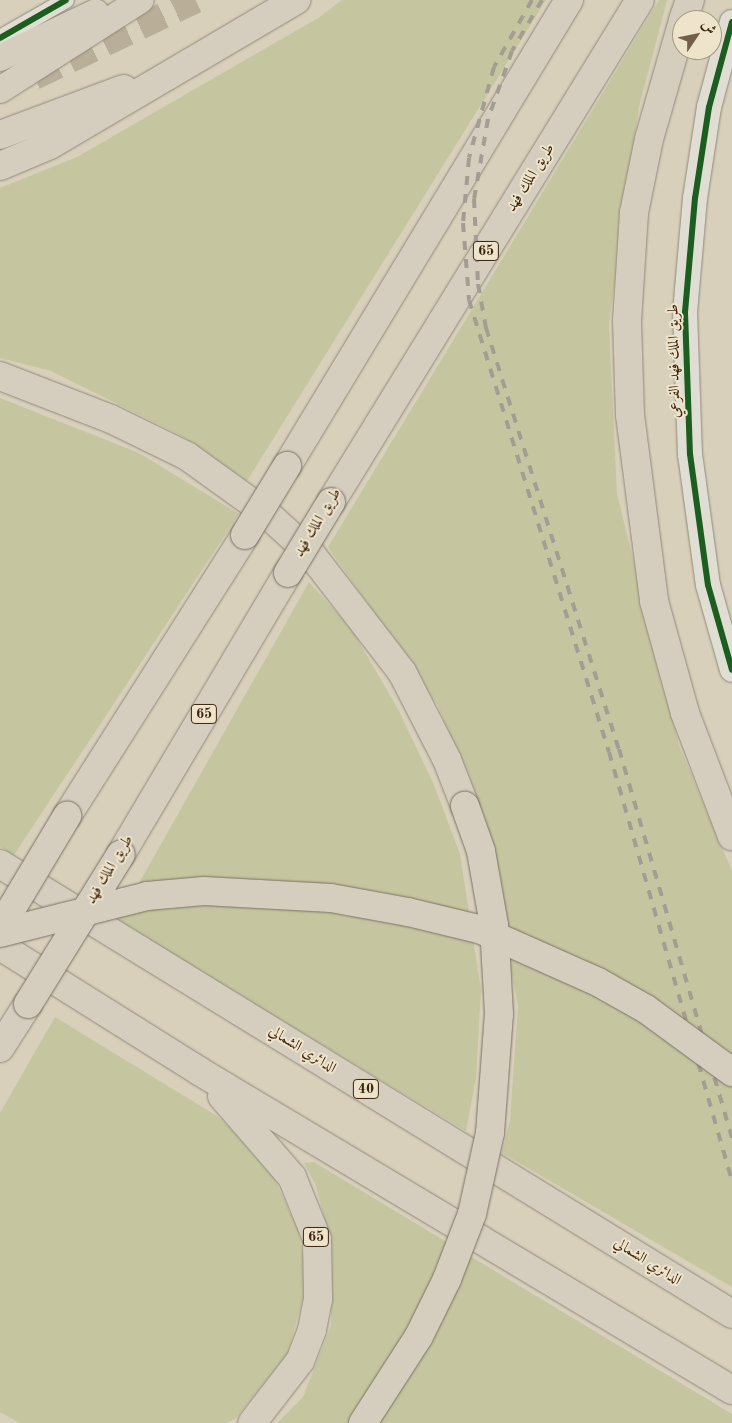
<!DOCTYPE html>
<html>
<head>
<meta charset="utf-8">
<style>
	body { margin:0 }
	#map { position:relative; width:732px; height:1423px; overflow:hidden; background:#d8d0bb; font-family:"Old Standard TT",Amiri,serif }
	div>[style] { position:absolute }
	.green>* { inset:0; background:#c5c6a0 }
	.primary-tunnel>* { height:26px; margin-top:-13px; transform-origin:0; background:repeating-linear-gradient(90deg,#b9ae98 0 26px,transparent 0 39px) }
	.roads { filter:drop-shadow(0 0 1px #91897b) drop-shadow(0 0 1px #91897b) }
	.street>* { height:16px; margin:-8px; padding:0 8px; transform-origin:8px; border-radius:8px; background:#e0ddd2 }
	.secondary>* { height:24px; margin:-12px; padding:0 12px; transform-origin:12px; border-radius:12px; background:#e0ddd2 }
	.primary>* { height:26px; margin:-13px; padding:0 13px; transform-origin:13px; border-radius:13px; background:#d5cdbe }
	.highway>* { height:28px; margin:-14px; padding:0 14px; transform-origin:14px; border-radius:14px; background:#d5cdbe }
	.rail>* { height:4px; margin-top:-2px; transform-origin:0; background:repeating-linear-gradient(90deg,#a39d93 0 9px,transparent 0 18px) }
	.bridges { filter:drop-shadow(0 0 1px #7a7264) drop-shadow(0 0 1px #7a7264) }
	.highway-bridge>* { height:28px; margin:-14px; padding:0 14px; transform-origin:14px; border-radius:14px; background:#d5cdbe }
	.cycleway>* { height:6px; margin:-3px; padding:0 3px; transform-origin:3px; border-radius:3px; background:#1b5e20 }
	span { translate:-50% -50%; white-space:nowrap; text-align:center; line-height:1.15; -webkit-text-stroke:4px #ede4cb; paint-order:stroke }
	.shield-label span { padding:1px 4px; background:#ede4cb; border:1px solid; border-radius:4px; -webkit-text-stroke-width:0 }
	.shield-label { font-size:14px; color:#3d240e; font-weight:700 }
	.street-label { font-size:15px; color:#3d240e }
	.north { position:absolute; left:672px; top:10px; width:50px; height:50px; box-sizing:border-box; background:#ede4cb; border:1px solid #a7977f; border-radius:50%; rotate:56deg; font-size:14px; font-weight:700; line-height:20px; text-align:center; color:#3d240e }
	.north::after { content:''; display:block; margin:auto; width:18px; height:22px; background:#73604b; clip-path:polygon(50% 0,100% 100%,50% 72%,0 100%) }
</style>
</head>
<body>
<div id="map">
	<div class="green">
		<i style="clip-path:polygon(342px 0,546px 0,247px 481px,180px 435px,51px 371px,0 358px,0 188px,77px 157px,318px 18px)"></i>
		<i style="clip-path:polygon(659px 0,667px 0,639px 107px,609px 324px,617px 494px,679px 745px,732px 871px,732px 1287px,502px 1153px,510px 1120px,518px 1006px,477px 799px,437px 704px,328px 547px)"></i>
		<i style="clip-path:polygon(0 398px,139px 453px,239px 514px,14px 855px,0 847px)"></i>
		<i style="clip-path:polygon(309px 582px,352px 630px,398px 709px,434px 785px,460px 854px,481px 990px,476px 1078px,466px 1131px,117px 922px)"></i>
		<i style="clip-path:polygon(55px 1017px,217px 1116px,267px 1163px,299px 1232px,307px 1285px,287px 1356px,235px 1419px,226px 1423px,20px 1423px,0 1412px,0 1113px)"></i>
		<i style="clip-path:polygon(314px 1162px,732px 1414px,732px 1423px,277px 1423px,303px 1397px,331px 1326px,332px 1247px,316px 1186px,304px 1163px)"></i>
	</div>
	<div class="primary-tunnel">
		<i style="left:34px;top:77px;width:179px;rotate:-25.4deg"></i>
	</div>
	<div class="roads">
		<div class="street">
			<i style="left:0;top:38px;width:76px;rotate:-29.9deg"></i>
		</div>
		<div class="secondary">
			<i style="left:732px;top:22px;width:88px;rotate:105.1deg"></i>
			<i style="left:709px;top:107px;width:92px;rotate:98.7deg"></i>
			<i style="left:695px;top:198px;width:114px;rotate:95deg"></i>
			<i style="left:685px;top:312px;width:142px;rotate:88deg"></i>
			<i style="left:690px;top:454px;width:132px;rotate:82.2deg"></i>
			<i style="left:708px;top:585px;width:88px;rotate:74.2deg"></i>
		</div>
		<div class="primary">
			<i style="left:0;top:58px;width:106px;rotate:-25.6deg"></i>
			<i style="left:0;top:90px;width:167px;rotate:-32.6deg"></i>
		</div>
		<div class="highway">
			<i style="left:683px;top:20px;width:21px;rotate:-71deg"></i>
			<i style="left:682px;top:24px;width:120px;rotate:106deg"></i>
			<i style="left:649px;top:139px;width:76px;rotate:101.5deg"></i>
			<i style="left:634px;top:213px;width:108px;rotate:93.7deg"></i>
			<i style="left:627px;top:321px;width:94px;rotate:88.2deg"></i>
			<i style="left:630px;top:415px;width:188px;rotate:82.6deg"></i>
			<i style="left:654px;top:601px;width:116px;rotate:74.5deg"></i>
			<i style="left:685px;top:713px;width:132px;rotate:69.1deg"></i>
			<i style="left:0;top:135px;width:132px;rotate:-20.4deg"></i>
			<i style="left:0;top:166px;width:54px;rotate:-22.8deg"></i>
			<i style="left:50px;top:145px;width:286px;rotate:-30.5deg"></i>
			<i style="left:0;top:376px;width:119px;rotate:21.2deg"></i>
			<i style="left:111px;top:419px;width:85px;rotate:26deg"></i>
			<i style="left:187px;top:456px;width:97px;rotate:35.8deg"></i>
			<i style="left:266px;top:513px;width:61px;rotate:42.3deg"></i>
			<i style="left:311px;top:554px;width:149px;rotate:52.4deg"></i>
			<i style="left:402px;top:672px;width:99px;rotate:62.9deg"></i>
			<i style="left:447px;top:760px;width:49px;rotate:68.6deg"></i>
			<i style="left:287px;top:466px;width:545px;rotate:-58.82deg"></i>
			<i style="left:331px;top:502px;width:589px;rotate:-58.39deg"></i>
			<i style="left:67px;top:816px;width:333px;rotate:-57.6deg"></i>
			<i style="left:121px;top:854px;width:327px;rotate:-59.3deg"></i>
			<i style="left:0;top:864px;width:859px;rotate:31.58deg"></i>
			<i style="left:0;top:946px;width:235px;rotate:32.1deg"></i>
			<i style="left:199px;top:1071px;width:621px;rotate:30.9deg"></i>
			<i style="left:0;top:1048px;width:52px;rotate:-57.5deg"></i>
			<i style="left:222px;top:1096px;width:107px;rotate:49.2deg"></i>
			<i style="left:292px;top:1177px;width:67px;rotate:68deg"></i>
			<i style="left:317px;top:1239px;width:60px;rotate:89deg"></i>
			<i style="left:318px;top:1299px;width:32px;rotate:101deg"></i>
			<i style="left:312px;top:1330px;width:33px;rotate:111deg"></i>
			<i style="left:300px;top:1361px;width:78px;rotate:127.7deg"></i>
		</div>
	</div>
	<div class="rail">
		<i style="left:532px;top:0;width:77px;rotate:119.6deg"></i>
		<i style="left:494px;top:67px;width:94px;rotate:105.4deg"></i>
		<i style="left:469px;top:158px;width:65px;rotate:95.3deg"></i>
		<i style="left:463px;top:223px;width:77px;rotate:85.5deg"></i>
		<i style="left:469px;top:300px;width:473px;rotate:72.8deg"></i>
		<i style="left:609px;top:752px;width:445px;rotate:74deg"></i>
		<i style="left:542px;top:0;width:59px;rotate:120.5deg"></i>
		<i style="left:512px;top:51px;width:72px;rotate:109.4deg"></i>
		<i style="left:488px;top:119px;width:81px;rotate:99.9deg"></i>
		<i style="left:474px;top:199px;width:85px;rotate:87.3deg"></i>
		<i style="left:478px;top:284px;width:45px;rotate:79.7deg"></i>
		<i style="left:486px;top:328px;width:442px;rotate:72.5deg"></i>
		<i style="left:619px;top:749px;width:406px;rotate:73.8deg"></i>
	</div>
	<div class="bridges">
		<div class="highway-bridge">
			<i style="left:245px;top:535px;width:81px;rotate:-58.7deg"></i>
			<i style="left:288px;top:573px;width:83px;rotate:-58.8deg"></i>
			<i style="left:0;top:928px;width:131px;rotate:-59.1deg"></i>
			<i style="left:0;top:933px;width:152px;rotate:-14.1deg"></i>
			<i style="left:147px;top:896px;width:57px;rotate:-5deg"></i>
			<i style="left:204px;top:891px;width:127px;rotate:3.2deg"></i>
			<i style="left:331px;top:898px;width:78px;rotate:10.3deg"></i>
			<i style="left:408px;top:912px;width:73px;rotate:13.5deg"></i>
			<i style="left:479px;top:929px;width:130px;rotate:24deg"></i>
			<i style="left:598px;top:982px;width:55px;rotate:29.4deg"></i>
			<i style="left:646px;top:1009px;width:107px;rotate:36.2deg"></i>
			<i style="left:28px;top:1004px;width:176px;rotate:-58.2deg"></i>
			<i style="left:363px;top:1423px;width:103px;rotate:-57.2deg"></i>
			<i style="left:419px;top:1336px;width:64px;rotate:-63.8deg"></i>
			<i style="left:447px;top:1279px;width:70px;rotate:-69deg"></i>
			<i style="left:472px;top:1214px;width:83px;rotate:-77.5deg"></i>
			<i style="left:490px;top:1133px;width:119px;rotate:-85.7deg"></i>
			<i style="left:499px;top:1014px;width:89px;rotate:-93.2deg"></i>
			<i style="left:494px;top:925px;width:75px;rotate:-100deg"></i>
			<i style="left:481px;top:851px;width:48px;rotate:-109.6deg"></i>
		</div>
	</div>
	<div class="cycleway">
		<i style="left:732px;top:22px;width:88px;rotate:105.1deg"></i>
		<i style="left:709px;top:107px;width:92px;rotate:98.7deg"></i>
		<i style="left:695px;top:198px;width:114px;rotate:95deg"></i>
		<i style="left:685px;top:312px;width:142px;rotate:88deg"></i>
		<i style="left:690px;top:454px;width:132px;rotate:82.2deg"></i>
		<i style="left:708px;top:585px;width:88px;rotate:74.2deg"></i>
		<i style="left:0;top:38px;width:76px;rotate:-29.9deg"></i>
	</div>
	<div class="shield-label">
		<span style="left:486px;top:251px">65</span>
		<span style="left:204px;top:714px">65</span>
		<span style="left:366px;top:1089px">40</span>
		<span style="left:316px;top:1237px">65</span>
	</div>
	<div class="street-label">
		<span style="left:531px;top:178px;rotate:-58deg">طريق الملك فهد</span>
		<span style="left:675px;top:361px;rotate:-91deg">طريق الملك فهد الفرعي</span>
		<span style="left:318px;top:523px;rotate:-59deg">طريق الملك فهد</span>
		<span style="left:110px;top:870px;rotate:-59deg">طريق الملك فهد</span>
		<span style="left:302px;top:1050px;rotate:32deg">الدائري الشمالي</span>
		<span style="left:647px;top:1262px;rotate:32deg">الدائري الشمالي</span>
	</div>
	<div class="north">ش</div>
</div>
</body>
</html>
